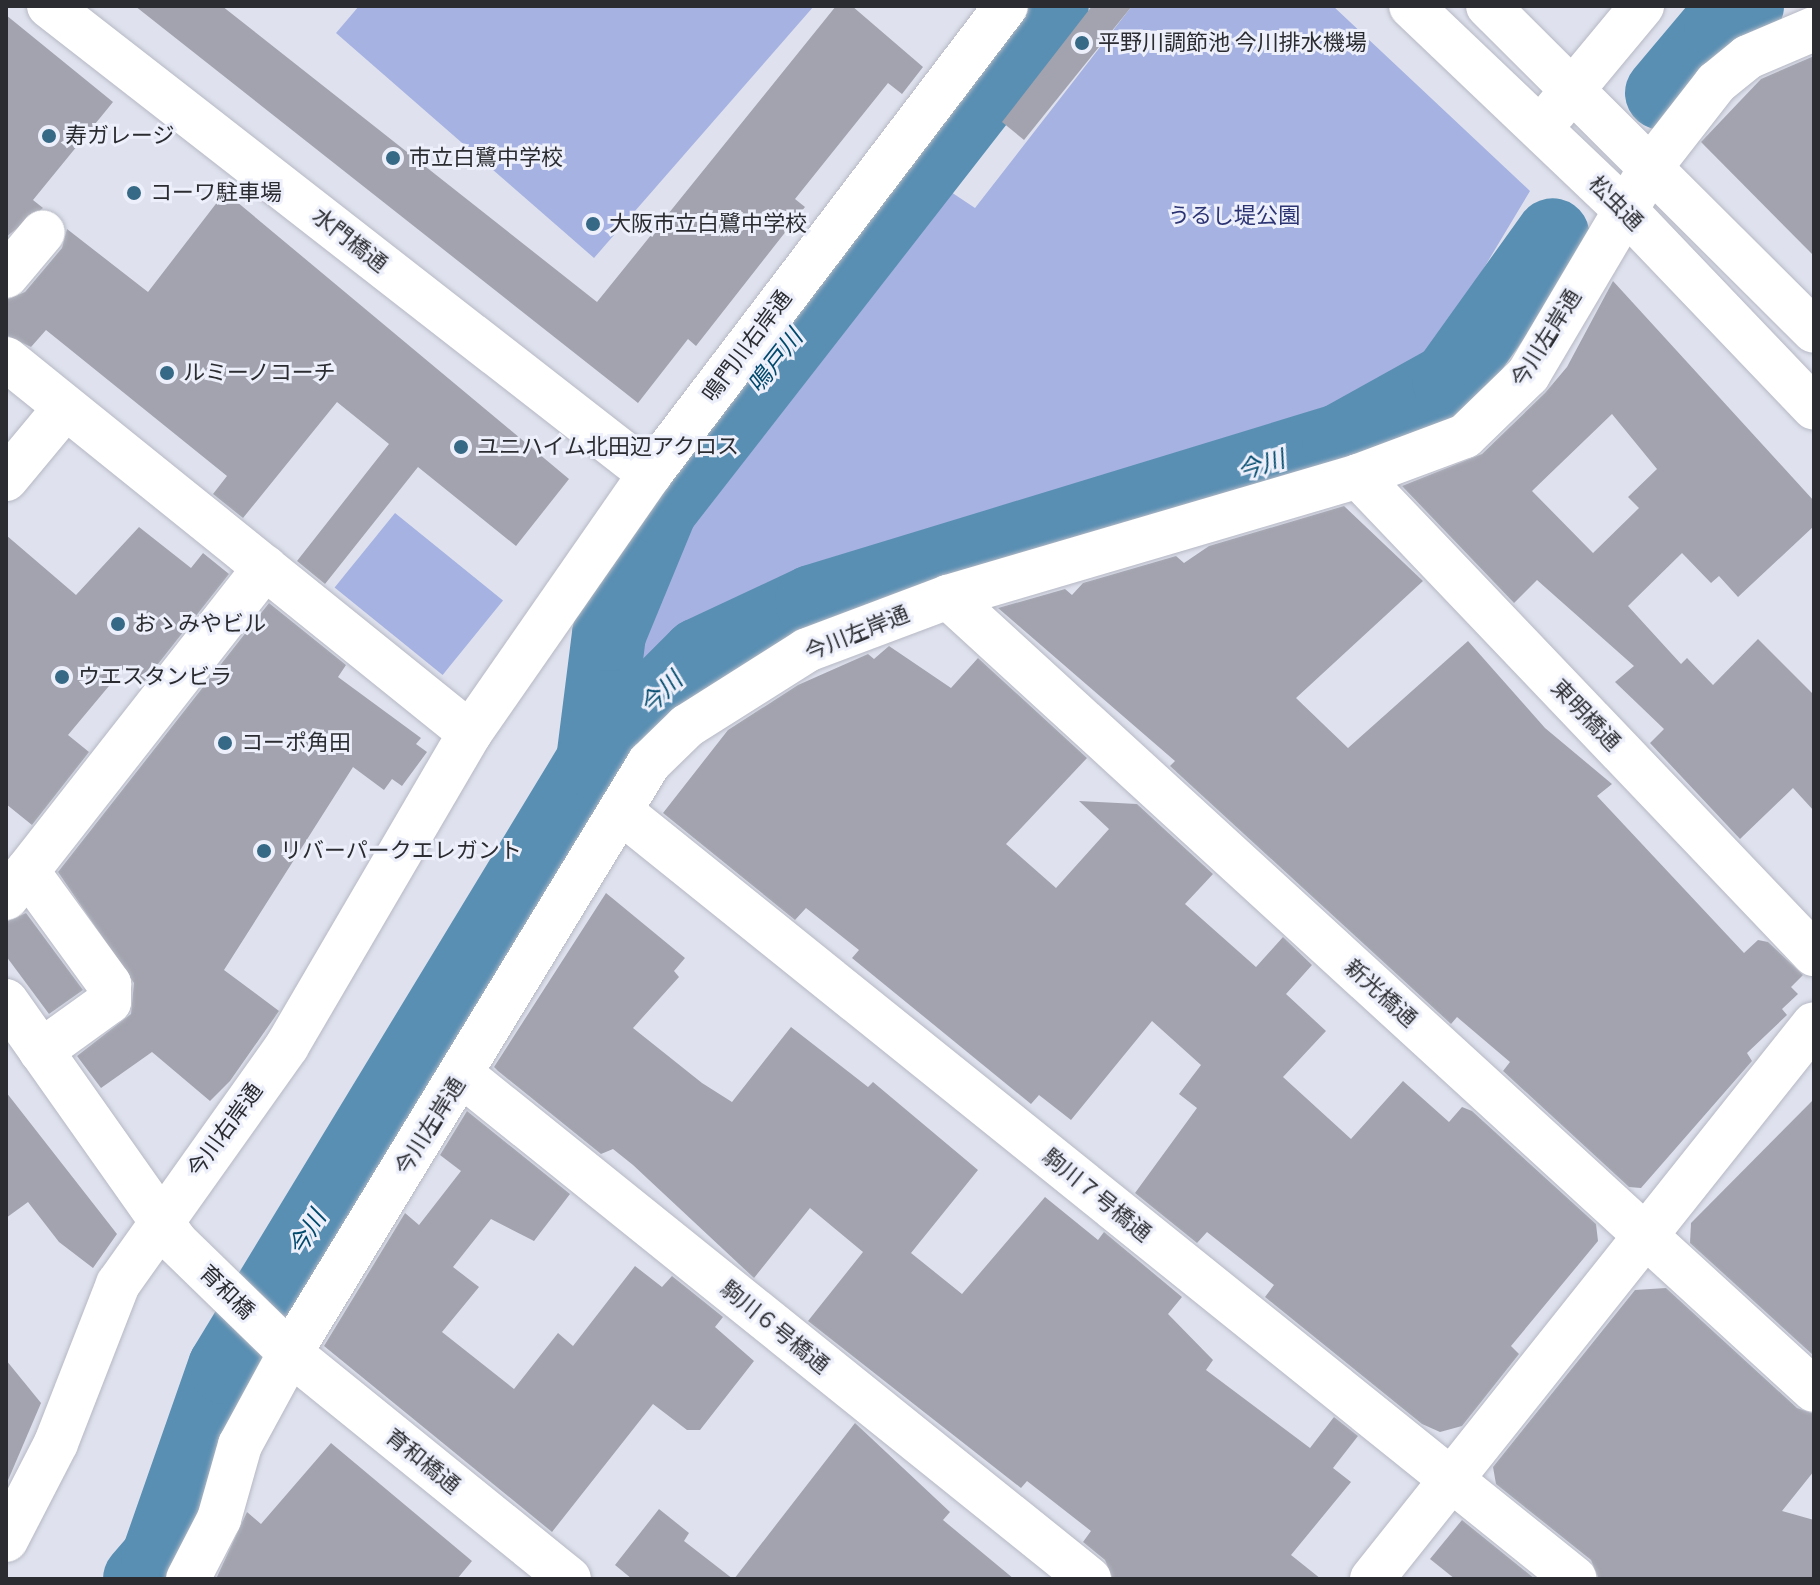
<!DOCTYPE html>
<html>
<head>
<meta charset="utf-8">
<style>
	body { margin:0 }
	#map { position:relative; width:1820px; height:1585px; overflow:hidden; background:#dfe2ee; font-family:"PT Sans Narrow","Noto Sans JP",sans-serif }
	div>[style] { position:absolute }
	.green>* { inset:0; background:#a6b2e1; transform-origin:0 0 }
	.river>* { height:74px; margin:-37px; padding:0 37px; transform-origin:37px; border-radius:37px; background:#598fb3 }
	.building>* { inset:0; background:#a2a3ae }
	.roads { filter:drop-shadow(0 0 2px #b6b9c4) drop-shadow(0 0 2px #b6b9c4) }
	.minor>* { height:44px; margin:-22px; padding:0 22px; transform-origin:22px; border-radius:22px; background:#fff }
	.dots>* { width:22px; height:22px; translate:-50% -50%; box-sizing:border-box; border:4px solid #edf0fb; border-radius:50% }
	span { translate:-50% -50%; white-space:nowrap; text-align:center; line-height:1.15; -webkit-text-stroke:6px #edf0fb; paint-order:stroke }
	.poi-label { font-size:22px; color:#2b2c31 }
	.left { translate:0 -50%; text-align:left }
	.street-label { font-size:22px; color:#2b2c31 }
	.park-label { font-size:22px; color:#2c3474 }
	.water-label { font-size:24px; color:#00496c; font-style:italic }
	.frame { position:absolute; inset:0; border:8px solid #2b2c31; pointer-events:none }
</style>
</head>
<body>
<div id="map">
	<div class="green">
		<i style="clip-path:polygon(359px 6px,814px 6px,594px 258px,336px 33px)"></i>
		<i style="clip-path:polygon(1132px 6px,1333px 6px,1530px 191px,1442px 338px,1374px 391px,789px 583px,698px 623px,621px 686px,648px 592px,685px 526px,945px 188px,975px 208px)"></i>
		<i style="left:395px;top:513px;width:139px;height:96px;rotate:39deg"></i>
	</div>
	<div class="river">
		<i style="left:1662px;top:93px;width:92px;rotate:-49.9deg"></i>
		<i style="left:1721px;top:23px;width:31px;rotate:-33deg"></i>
		<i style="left:593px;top:761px;width:128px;rotate:-82.8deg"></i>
		<i style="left:609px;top:634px;width:136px;rotate:-67.6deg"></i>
		<i style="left:661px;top:508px;width:636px;rotate:-52.09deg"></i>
		<i style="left:140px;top:1579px;width:28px;rotate:-49deg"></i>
		<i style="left:158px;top:1558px;width:202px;rotate:-70.7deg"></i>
		<i style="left:225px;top:1367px;width:709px;rotate:-58.73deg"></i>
		<i style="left:593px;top:761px;width:150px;rotate:-45deg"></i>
		<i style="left:699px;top:655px;width:125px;rotate:-25.1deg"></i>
		<i style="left:812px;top:602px;width:551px;rotate:-16.99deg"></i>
		<i style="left:1339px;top:441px;width:126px;rotate:-29deg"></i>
		<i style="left:1449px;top:380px;width:178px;rotate:-54.4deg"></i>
	</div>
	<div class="building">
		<i style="clip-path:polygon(135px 6px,222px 6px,597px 302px,836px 6px,852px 6px,923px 67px,902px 94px,888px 83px,795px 199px,805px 207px,696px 346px,688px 339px,638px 403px)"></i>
		<i style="clip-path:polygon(1092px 6px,1132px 6px,1024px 140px,1002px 122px)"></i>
		<i style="clip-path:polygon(6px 15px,113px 102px,33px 200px,43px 208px,6px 237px)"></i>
		<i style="clip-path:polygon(1814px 56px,1814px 256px,1701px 142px,1761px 79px)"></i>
		<i style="clip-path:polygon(225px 192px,569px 479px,516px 546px,418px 467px,325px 584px,297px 561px,389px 444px,337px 402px,243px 518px,213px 494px,227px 476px,46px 330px,31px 347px,6px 335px,6px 300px,25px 292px,62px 248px,67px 229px,148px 292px)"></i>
		<i style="clip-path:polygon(evenodd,1613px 281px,1814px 501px,1814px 526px,1738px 597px,1719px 576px,1711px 583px,1682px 553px,1628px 606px,1681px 664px,1687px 658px,1713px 685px,1758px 639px,1814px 695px,1814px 811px,1793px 788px,1740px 839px,1650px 743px,1664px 729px,1615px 682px,1634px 666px,1537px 580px,1514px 603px,1402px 486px,1482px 454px,1545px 393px,1567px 367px,1613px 281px,1612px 414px,1657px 469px,1628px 497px,1639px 508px,1593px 553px,1532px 491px,1612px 414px)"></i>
		<i style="clip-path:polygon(1344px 506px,1423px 581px,1296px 698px,1348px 748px,1468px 641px,1545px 728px,1612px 784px,1597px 796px,1744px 953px,1758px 940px,1768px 942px,1803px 975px,1791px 987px,1798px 994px,1782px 1009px,1787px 1015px,1747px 1053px,1752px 1061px,1641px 1188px,1629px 1187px,1503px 1071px,1510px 1062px,1457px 1017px,1451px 1024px,1170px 766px,1175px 761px,998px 608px,1065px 589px,1072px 595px,1083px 583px,1176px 556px,1184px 563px,1209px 546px)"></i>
		<i style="clip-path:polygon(139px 527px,191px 568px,203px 553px,229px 574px,143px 683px,124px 668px,68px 735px,89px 752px,32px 825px,6px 804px,6px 535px,76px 595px)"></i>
		<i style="clip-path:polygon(269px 603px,346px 665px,338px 677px,421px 738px,416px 744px,427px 752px,402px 786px,392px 779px,384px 790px,353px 767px,224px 970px,279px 1011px,230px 1081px,210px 1101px,152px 1052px,101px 1088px,77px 1056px,131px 1014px,134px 983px,58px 872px)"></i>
		<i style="clip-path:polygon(889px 646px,951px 688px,978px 658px,1087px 758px,1006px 844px,1056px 888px,1109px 829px,1079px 801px,1137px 804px,1213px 874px,1185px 904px,1256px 967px,1283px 937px,1312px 965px,1286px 994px,1326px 1031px,1283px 1077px,1351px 1139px,1403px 1081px,1449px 1122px,1462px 1107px,1472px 1111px,1596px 1224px,1598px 1241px,1511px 1346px,1519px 1354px,1462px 1426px,1440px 1432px,1422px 1424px,1265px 1297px,1274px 1285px,1207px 1232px,1197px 1243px,1135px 1193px,1197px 1108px,1179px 1094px,1201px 1065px,1152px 1021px,1071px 1120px,1039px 1095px,1031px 1104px,852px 958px,859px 950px,806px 908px,795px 920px,663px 813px,728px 730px,798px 685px,868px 654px,874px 659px)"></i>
		<i style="clip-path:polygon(606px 893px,685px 958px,674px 971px,679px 977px,633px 1028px,702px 1083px,732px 1102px,791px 1027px,868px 1087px,873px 1082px,978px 1170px,911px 1253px,962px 1294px,1045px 1197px,1098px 1240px,1104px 1232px,1182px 1297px,1168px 1314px,1213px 1360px,1206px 1370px,1310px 1448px,1334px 1417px,1358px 1436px,1333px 1468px,1351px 1482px,1291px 1555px,1321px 1579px,1113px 1579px,1105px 1560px,1083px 1542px,1091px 1531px,1027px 1481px,1021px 1488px,808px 1321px,863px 1252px,810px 1208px,754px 1278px,633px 1165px,613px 1149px,601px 1154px,498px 1071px,494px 1067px)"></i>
		<i style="clip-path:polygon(26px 913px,83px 990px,49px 1014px,6px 956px,6px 922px)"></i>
		<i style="clip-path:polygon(6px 1092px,117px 1234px,93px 1268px,59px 1242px,28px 1202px,6px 1218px)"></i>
		<i style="clip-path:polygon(1814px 1099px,1814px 1356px,1690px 1243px,1691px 1223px)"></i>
		<i style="clip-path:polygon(467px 1111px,570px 1194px,534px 1241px,491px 1219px,453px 1267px,479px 1287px,442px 1332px,514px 1389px,558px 1333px,573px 1346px,635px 1266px,662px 1287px,672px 1276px,723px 1317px,715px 1327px,754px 1361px,700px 1430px,687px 1430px,653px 1404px,552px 1532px,324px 1346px,405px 1213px,419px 1225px,461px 1171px,440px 1155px)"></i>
		<i style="clip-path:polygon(1666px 1288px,1797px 1408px,1814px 1414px,1814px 1471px,1782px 1511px,1814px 1520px,1814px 1579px,1599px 1579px,1591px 1560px,1496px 1484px,1493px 1467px,1635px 1290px)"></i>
		<i style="clip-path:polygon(6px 1360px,41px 1403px,6px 1485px)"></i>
		<i style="clip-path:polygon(855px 1423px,950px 1512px,943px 1520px,1014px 1579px,734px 1579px)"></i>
		<i style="clip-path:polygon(331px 1443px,472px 1561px,457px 1579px,216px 1579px,247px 1512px,261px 1524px)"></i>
		<i style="clip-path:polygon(659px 1509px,689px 1533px,684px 1541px,733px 1579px,632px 1579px,615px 1565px)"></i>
		<i style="clip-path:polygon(1462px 1520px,1535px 1579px,1455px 1579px,1430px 1559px)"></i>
	</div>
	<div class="roads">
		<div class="minor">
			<i style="left:49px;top:6px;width:762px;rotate:37.91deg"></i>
			<i style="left:1411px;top:6px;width:297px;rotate:43.6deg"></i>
			<i style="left:1626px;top:211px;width:272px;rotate:46.3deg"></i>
			<i style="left:1488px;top:6px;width:460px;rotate:44.9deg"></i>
			<i style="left:1554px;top:112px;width:138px;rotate:-50.3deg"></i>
			<i style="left:6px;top:276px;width:57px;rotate:-49.9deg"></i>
			<i style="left:6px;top:359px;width:596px;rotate:38.87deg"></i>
			<i style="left:1358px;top:476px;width:661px;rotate:46.35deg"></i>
			<i style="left:6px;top:479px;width:92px;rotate:-50.3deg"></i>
			<i style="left:948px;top:597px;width:1174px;rotate:42.48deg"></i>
			<i style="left:620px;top:811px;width:1225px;rotate:38.81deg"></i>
			<i style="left:27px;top:871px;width:140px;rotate:54deg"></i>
			<i style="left:109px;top:984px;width:18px;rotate:90deg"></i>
			<i style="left:109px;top:1002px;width:84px;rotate:144.2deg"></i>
			<i style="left:6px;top:898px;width:420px;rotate:-51.9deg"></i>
			<i style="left:6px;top:1001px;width:295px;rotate:54.8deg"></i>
			<i style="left:176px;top:1242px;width:159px;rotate:44.2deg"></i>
			<i style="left:290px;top:1353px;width:359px;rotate:39deg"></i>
			<i style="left:461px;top:1074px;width:806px;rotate:38.8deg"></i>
			<i style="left:6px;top:1540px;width:109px;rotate:-62.7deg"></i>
			<i style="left:56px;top:1443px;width:171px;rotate:-68.7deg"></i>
			<i style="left:118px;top:1284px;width:292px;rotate:-54.6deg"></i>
			<i style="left:287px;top:1046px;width:363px;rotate:-59.7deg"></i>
			<i style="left:470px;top:733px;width:315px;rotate:-55.2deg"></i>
			<i style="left:650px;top:474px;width:588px;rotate:-52.74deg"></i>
			<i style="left:188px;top:1579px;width:68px;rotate:-62.7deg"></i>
			<i style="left:219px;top:1519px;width:77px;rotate:-74.2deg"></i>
			<i style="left:240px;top:1445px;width:105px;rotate:-61.5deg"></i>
			<i style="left:290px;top:1353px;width:691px;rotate:-58.68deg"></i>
			<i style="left:649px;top:763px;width:53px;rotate:-44.2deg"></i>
			<i style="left:687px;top:726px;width:142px;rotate:-32.3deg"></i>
			<i style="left:807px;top:650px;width:151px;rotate:-20.6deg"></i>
			<i style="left:948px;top:597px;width:427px;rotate:-16.4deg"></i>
			<i style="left:1358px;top:476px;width:114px;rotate:-20.5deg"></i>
			<i style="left:1465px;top:436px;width:88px;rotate:-44.1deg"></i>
			<i style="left:1528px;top:375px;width:245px;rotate:-59.4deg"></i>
			<i style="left:1653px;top:164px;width:103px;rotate:-52.1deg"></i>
			<i style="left:1716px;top:83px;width:41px;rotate:-39.1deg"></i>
			<i style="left:1748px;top:57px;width:72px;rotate:-23deg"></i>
			<i style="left:1372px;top:1579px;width:709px;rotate:-51.47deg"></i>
		</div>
	</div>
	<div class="dots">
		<i style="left:1082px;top:43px;background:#366986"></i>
		<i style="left:49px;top:136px;background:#366986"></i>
		<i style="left:393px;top:158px;background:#366986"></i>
		<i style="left:134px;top:193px;background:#366986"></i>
		<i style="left:593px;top:224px;background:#366986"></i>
		<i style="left:167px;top:373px;background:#366986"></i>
		<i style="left:461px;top:447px;background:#366986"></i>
		<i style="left:118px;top:624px;background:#366986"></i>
		<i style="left:62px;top:677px;background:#366986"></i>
		<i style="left:225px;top:743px;background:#366986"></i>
		<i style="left:264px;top:851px;background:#366986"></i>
	</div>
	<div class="poi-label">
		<span class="left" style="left:1098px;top:43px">平野川調節池 今川排水機場</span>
		<span class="left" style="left:65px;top:136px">寿ガレージ</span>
		<span class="left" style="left:409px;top:158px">市立白鷺中学校</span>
		<span class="left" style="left:150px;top:193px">コーワ駐車場</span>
		<span class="left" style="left:609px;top:224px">大阪市立白鷺中学校</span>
		<span class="left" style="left:183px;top:373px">ルミーノコーチ</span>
		<span class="left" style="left:477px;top:447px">ユニハイム北田辺アクロス</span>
		<span class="left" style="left:134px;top:624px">おゝみやビル</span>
		<span class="left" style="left:78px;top:677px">ウエスタンビラ</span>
		<span class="left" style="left:241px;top:743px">コーポ角田</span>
		<span class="left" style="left:280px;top:851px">リバーパークエレガント</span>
	</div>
	<div class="street-label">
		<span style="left:1616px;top:203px;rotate:45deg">松虫通</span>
		<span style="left:350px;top:240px;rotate:38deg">水門橋通</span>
		<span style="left:1546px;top:338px;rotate:-58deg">今川左岸通</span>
		<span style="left:747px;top:346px;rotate:-53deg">鳴門川右岸通</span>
		<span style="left:857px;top:633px;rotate:-22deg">今川左岸通</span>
		<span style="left:1586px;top:715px;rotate:46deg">東明橋通</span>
		<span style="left:1381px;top:993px;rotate:42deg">新光橋通</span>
		<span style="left:430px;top:1126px;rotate:-58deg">今川左岸通</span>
		<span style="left:225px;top:1130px;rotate:-54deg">今川右岸通</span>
		<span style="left:1097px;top:1195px;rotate:39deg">駒川７号橋通</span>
		<span style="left:227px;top:1292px;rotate:44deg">育和橋</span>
		<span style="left:775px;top:1327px;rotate:39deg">駒川６号橋通</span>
		<span style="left:423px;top:1461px;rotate:39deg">育和橋通</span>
	</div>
	<div class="park-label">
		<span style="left:1234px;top:216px">うるし堤公園</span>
	</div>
	<div class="water-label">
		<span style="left:775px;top:361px;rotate:-52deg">鳴戸川</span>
		<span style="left:1261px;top:465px;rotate:-17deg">今川</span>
		<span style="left:661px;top:693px;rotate:-45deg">今川</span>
		<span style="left:307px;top:1233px;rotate:-59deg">今川</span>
	</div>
	<div class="frame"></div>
</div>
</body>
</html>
